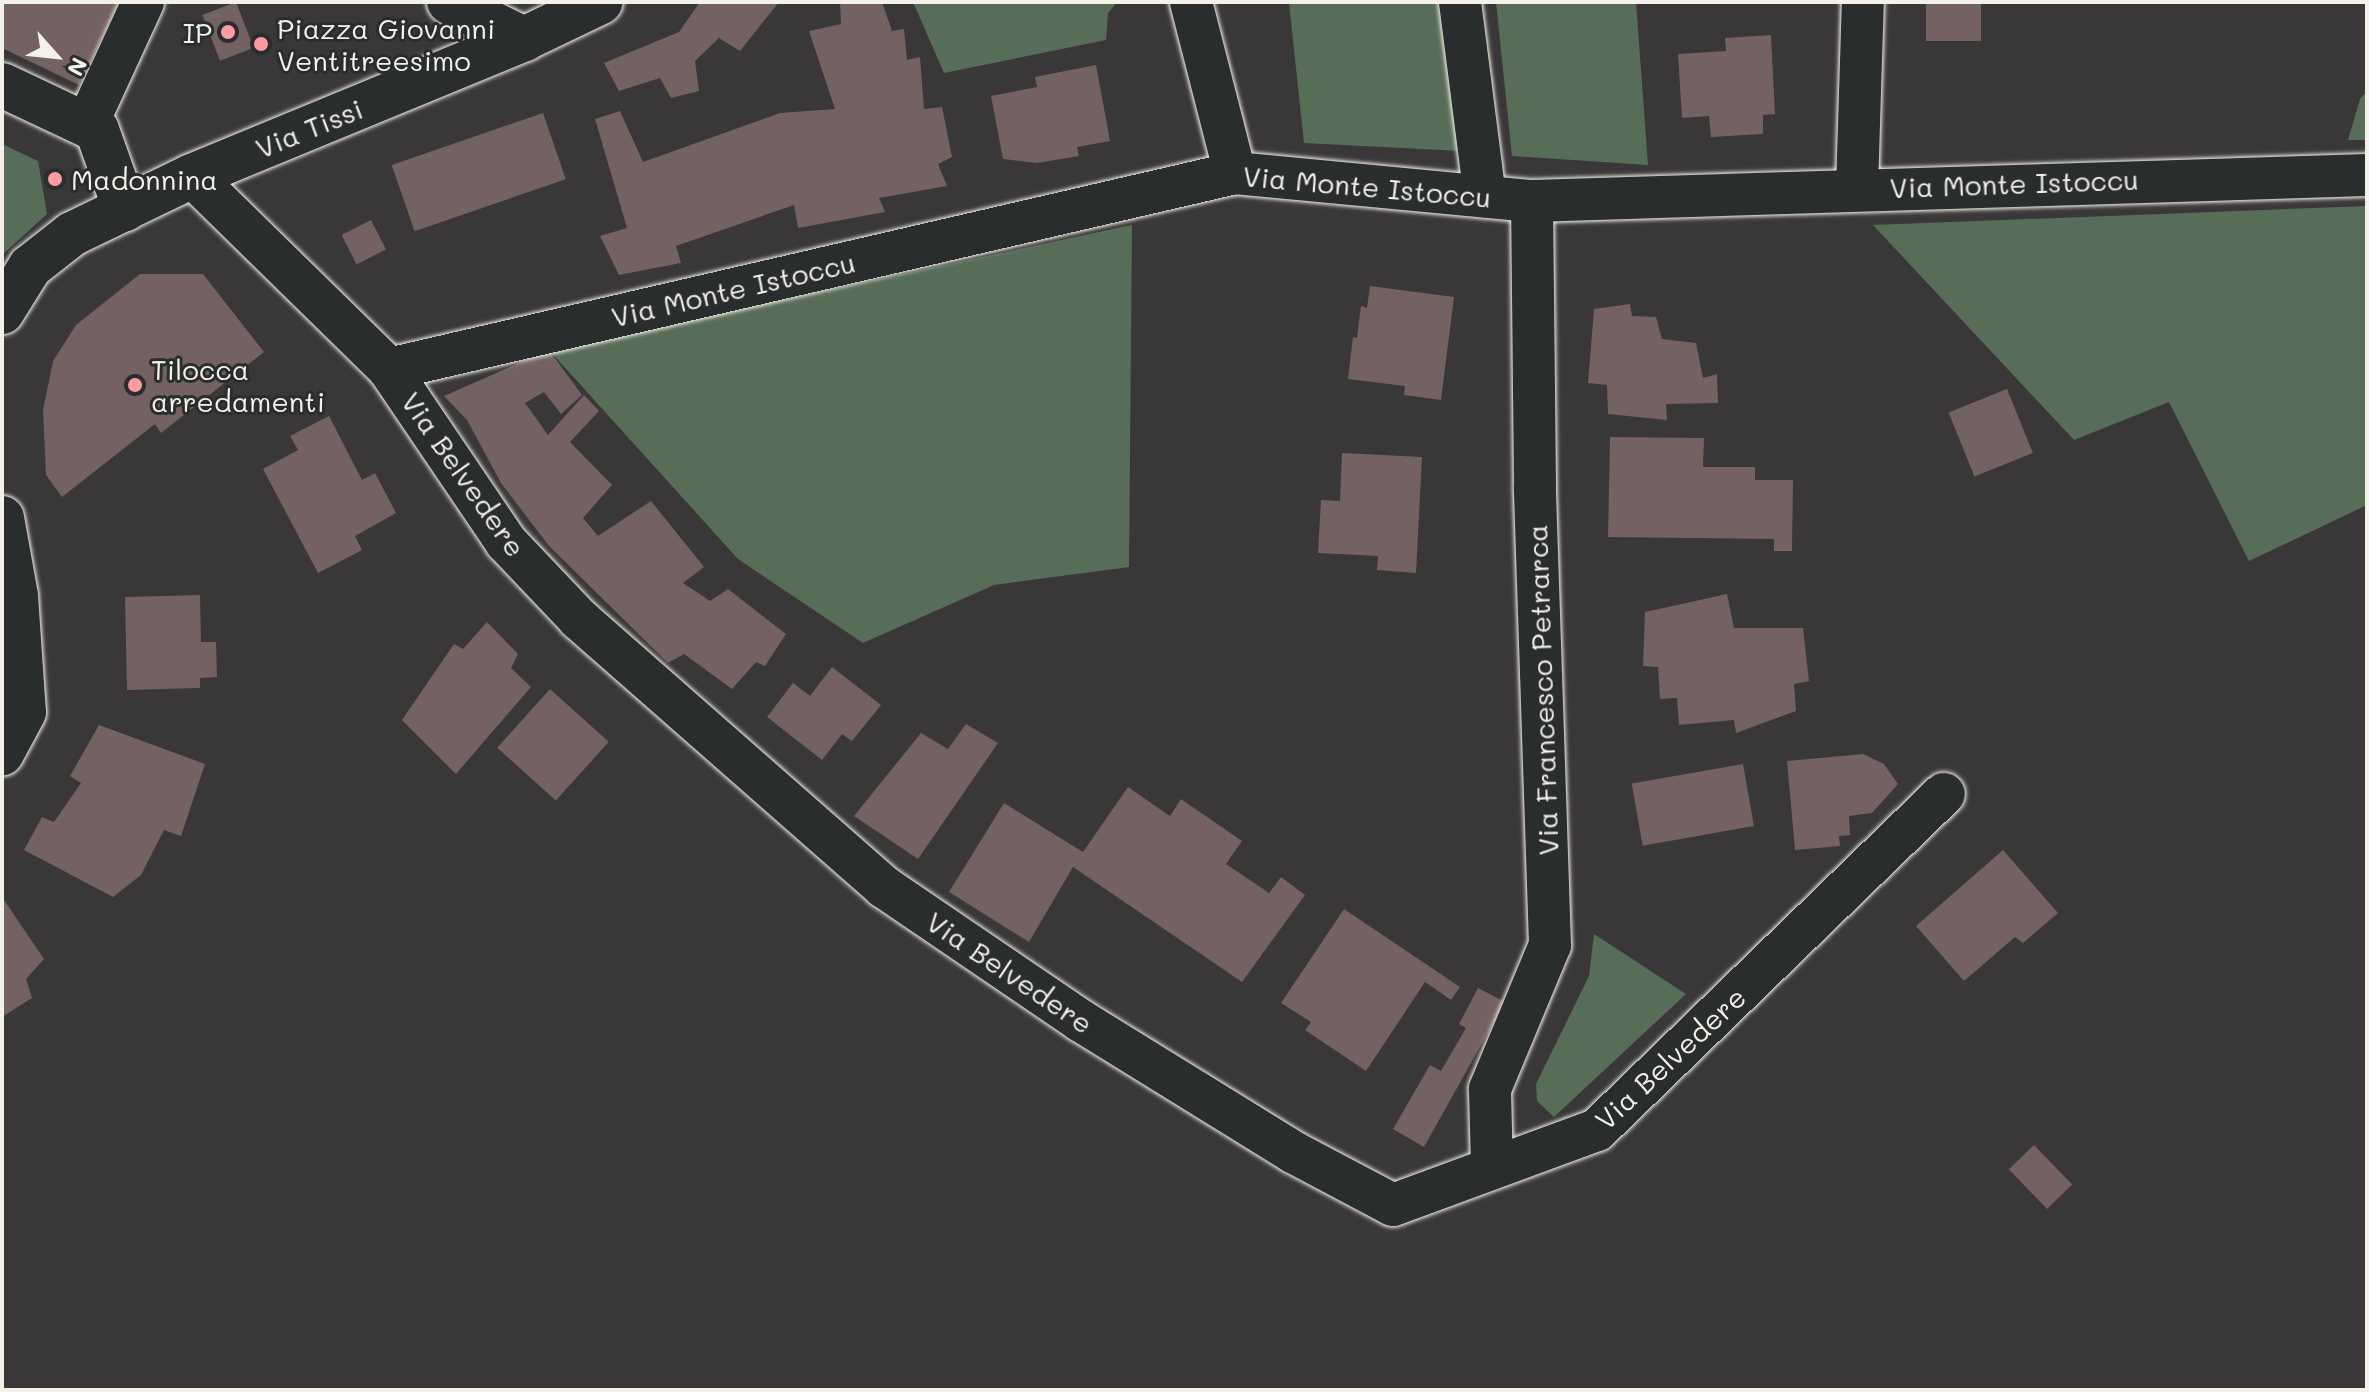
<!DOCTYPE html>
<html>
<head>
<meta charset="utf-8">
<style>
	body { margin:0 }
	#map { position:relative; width:2369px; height:1392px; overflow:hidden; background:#393738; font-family:Mali,sans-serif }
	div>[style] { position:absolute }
	.green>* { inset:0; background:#586d58 }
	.building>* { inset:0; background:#746161; transform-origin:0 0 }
	.roads { filter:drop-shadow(0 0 2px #f4f1e8) drop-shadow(0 0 2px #f4f1e8) }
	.street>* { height:42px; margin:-21px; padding:0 21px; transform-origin:21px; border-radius:21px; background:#2a2d2e }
	.secondary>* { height:44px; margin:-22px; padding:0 22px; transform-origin:22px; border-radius:22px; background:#2a2d2e }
	.dots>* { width:22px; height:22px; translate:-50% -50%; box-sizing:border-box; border:4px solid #2a2d2e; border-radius:50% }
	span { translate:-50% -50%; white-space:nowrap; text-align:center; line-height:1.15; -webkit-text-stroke:6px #2a2d2e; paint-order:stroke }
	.poi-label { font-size:28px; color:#f4f1e8 }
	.left { translate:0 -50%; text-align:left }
	.right { translate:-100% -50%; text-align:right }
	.street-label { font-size:28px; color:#f4f1e8 }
	.frame { position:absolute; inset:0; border:4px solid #f4f1e8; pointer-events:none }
	.north { position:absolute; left:16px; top:16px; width:80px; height:80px; -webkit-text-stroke:6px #2a2d2e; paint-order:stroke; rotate:117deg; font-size:22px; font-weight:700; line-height:32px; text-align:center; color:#f4f1e8 }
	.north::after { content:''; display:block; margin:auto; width:28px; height:36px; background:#f4f1e8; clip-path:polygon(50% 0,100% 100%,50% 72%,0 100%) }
</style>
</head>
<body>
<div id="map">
	<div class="green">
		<i style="clip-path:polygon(913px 2px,1117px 2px,1108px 13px,1106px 40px,944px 73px)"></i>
		<i style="clip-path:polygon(1438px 2px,1460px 151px,1304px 143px,1289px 3px)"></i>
		<i style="clip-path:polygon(1496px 2px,1636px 2px,1648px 165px,1512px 156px)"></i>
		<i style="clip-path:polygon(2367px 91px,2367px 140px,2348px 140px,2360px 99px)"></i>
		<i style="clip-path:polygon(2px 144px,38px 161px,47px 214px,2px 255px)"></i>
		<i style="clip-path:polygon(2367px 206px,2367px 505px,2249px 561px,2169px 402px,2074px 440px,1873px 225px)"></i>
		<i style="clip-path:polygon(1132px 225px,1129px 567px,994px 585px,863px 643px,738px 559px,549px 350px)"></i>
		<i style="clip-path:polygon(1594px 934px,1686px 994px,1554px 1117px,1537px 1101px,1536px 1084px,1589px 976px)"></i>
	</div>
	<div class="building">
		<i style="clip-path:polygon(2px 2px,119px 2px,79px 85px,2px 48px)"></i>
		<i style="left:236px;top:2px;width:49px;height:36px;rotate:69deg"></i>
		<i style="clip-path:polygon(700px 2px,779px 2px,740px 51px,719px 38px,695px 61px,699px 91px,671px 98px,660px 78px,619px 91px,604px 63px,679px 32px)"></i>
		<i style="clip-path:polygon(882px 2px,892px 31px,904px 29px,907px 60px,920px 57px,924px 109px,942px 107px,952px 157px,938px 164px,947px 186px,879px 198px,885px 212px,798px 228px,794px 205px,676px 246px,681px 263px,619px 275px,600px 236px,627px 228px,595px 119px,620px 111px,643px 162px,780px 113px,835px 109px,809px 31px,841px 24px,840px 3px)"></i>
		<i style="left:1926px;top:2px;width:55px;height:39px"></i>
		<i style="clip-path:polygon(1771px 35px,1775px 114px,1763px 115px,1763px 134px,1711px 137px,1709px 116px,1682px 118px,1678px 54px,1726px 51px,1725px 38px)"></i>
		<i style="clip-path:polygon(1096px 65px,1110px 141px,1077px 147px,1079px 156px,1037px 163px,1003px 159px,991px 96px,1037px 87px,1035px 77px)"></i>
		<i style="left:543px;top:113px;width:70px;height:160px;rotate:71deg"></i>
		<i style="left:371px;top:220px;width:33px;height:33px;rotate:63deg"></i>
		<i style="clip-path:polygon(140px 274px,203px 274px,264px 352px,161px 433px,155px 424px,62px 497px,46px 475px,43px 410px,53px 361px,76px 325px)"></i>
		<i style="clip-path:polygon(1370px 286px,1454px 297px,1441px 400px,1404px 395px,1405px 386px,1348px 379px,1353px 337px,1357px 338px,1361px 306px,1367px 308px)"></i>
		<i style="clip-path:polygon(1630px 304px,1632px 316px,1656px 317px,1662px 339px,1696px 343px,1703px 378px,1717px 374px,1718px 403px,1666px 404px,1667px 420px,1608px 414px,1607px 385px,1588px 383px,1594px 309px)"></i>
		<i style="clip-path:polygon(549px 350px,582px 395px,561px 414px,544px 392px,525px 403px,548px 435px,584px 395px,599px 411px,570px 442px,612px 485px,583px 518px,598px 536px,651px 501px,704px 567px,683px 583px,710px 601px,728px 589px,786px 634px,765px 666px,756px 662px,732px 689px,684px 654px,668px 663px,549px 546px,501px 483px,467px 420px,444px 396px)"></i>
		<i style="left:2007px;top:389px;width:69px;height:63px;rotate:68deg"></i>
		<i style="clip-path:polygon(329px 416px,362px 480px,375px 473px,396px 513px,355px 536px,362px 550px,318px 573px,263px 469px,298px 450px,290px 436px)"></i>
		<i style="clip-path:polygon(1610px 437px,1704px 438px,1703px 467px,1755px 467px,1755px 480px,1793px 480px,1792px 551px,1774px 551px,1774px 539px,1608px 537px)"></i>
		<i style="clip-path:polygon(1342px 453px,1422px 457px,1416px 573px,1377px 570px,1378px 556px,1318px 553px,1321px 500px,1340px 501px)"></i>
		<i style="clip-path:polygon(1727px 594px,1734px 628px,1803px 628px,1809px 681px,1794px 684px,1796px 711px,1736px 733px,1734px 720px,1679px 725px,1677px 698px,1660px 699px,1658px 667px,1643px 666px,1645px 612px)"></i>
		<i style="clip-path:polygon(200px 595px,201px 642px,216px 642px,217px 677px,200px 678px,200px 688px,127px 690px,125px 597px)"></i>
		<i style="clip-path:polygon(487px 622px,518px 654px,511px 668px,531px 687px,456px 774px,402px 720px,454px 644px,463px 649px)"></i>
		<i style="clip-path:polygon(832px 667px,881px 705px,852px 741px,842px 734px,822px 760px,767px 717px,793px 683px,810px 696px)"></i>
		<i style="left:550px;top:689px;width:79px;height:79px;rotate:42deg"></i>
		<i style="clip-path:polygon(966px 724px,998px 743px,918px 859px,854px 816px,921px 733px,948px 749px)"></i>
		<i style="clip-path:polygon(99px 725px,205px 764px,181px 836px,164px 830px,141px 875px,113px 897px,24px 850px,42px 817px,54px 822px,81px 783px,70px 776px)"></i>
		<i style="clip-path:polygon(1863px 754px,1884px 764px,1898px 784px,1872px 813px,1849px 816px,1850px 835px,1839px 836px,1840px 846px,1795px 850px,1787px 761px)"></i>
		<i style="left:1743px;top:764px;width:63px;height:113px;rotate:80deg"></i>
		<i style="clip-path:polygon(1128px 787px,1170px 816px,1181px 799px,1242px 841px,1226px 864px,1269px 893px,1281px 877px,1305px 895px,1242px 982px,1073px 867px,1029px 942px,949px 892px,1004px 803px,1083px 852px)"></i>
		<i style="clip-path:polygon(2003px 850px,2058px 913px,2023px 943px,2015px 937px,1964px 981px,1916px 926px)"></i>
		<i style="clip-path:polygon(2px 897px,44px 959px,26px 979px,32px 998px,2px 1017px)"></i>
		<i style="clip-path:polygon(1344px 909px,1460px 987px,1451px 1000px,1425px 982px,1366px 1071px,1305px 1030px,1311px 1022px,1281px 1003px)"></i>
		<i style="clip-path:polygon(1478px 988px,1505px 1002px,1424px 1147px,1393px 1129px,1430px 1065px,1441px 1071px,1466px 1028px,1459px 1024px)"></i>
		<i style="left:2034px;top:1145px;width:55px;height:35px;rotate:46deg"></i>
	</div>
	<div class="roads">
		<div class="street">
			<i style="left:1191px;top:2px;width:177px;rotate:75.6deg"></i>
			<i style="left:1460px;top:2px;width:196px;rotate:82.7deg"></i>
			<i style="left:87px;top:124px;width:134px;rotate:-65.3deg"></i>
			<i style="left:192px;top:176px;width:276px;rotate:44.4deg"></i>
			<i style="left:389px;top:369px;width:209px;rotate:55.9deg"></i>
			<i style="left:506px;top:542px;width:106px;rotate:46.5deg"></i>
			<i style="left:579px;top:619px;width:406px;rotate:41.3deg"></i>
			<i style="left:884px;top:887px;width:238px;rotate:34.2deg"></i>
			<i style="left:1081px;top:1021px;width:249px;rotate:31.7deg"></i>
			<i style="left:1293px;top:1152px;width:113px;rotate:27.9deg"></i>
			<i style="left:1393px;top:1205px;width:217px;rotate:-20.2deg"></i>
			<i style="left:1597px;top:1130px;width:483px;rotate:-44.1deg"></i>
			<i style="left:1857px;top:188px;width:186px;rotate:-88.2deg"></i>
			<i style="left:389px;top:369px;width:868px;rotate:-13.04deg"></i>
			<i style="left:1235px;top:173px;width:298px;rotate:5.4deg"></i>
			<i style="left:1532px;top:201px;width:835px;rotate:-1.78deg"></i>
			<i style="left:1492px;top:1167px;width:78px;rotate:-91.5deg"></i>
			<i style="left:1490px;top:1089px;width:156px;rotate:-67.4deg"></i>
			<i style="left:1550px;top:945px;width:460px;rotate:-91.9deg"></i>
			<i style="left:1535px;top:485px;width:284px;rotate:-90.6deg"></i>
		</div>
		<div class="secondary">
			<i style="left:449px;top:2px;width:84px;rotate:26.3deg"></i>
			<i style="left:2px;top:85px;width:105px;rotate:25.3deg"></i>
			<i style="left:97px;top:130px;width:84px;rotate:70.5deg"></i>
			<i style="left:2px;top:312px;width:53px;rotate:-58.1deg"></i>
			<i style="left:30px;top:267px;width:53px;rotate:-38.2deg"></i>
			<i style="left:72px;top:234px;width:133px;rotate:-25.8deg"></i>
			<i style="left:192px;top:176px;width:359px;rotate:-22.4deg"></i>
			<i style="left:524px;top:39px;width:85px;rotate:-25.7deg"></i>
			<i style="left:2px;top:518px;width:79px;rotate:79.8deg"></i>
			<i style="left:16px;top:596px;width:116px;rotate:86.1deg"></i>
			<i style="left:24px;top:712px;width:47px;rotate:118.2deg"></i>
		</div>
	</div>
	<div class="dots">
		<i style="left:228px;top:32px;background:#ff9aa2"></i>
		<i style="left:261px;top:44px;background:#ff9aa2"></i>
		<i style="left:55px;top:179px;background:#ff9aa2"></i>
		<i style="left:135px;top:385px;background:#ff9aa2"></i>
	</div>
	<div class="poi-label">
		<span class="left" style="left:277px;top:44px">Piazza Giovanni<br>Ventitreesimo</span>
		<span class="right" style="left:212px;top:32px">IP</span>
		<span class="left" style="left:71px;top:179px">Madonnina</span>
		<span class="left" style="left:151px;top:385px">Tilocca<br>arredamenti</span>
	</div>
	<div class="street-label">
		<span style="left:309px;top:128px;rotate:-22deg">Via Tissi</span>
		<span style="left:2014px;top:183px;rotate:-2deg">Via Monte Istoccu</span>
		<span style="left:1367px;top:186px;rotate:5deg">Via Monte Istoccu</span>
		<span style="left:733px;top:289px;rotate:-13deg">Via Monte Istoccu</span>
		<span style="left:464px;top:474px;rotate:55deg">Via Belvedere</span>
		<span style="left:1542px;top:690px;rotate:-92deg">Via Francesco Petrarca</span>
		<span style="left:1010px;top:972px;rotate:34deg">Via Belvedere</span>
		<span style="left:1670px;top:1058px;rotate:-43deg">Via Belvedere</span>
	</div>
	<div class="frame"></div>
	<div class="north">N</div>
</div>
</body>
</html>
